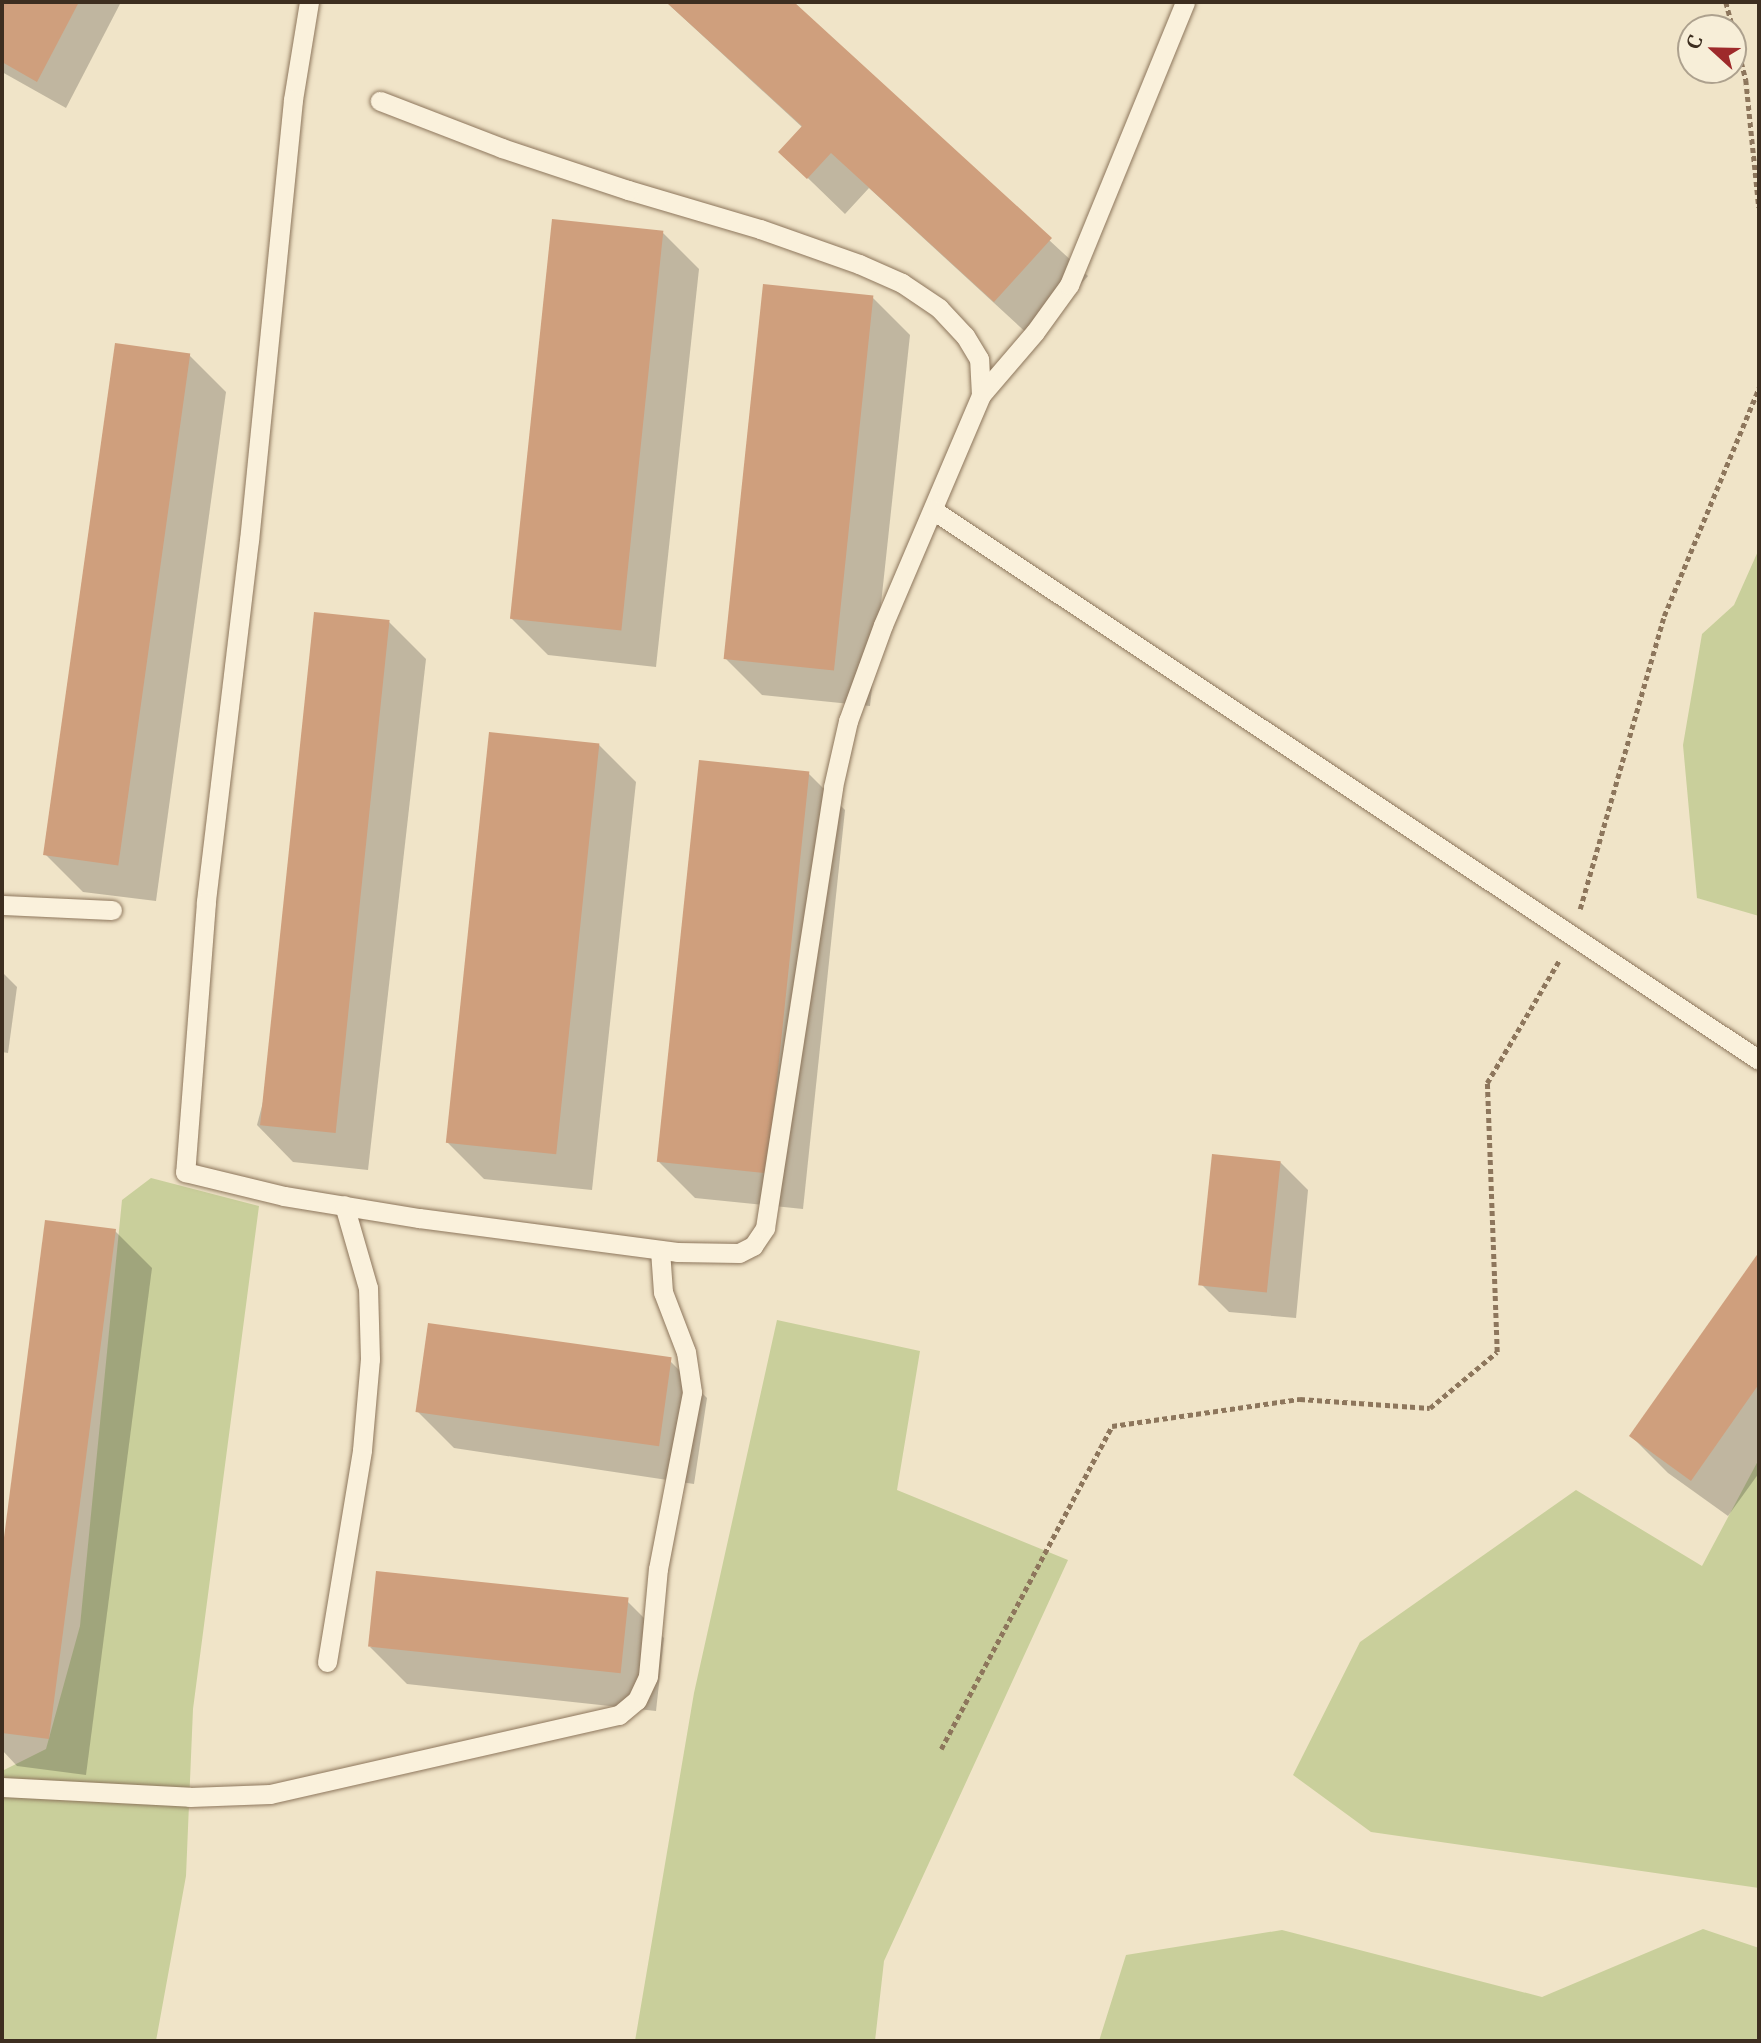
<!DOCTYPE html>
<html>
<head>
<meta charset="utf-8">
<style>
	body { margin:0 }
	#map { position:relative; width:1761px; height:2043px; overflow:hidden; background:#f0e4c8; font-family:Merriweather,serif }
	div>[style] { position:absolute }
	.green>* { inset:0; background:#c9cf9b }
	.shadow>* { inset:0; background:#0003 }
	.building>* { inset:0; background:#cf9f7d; transform-origin:0 0 }
	.path>* { height:4.5px; margin-top:-2.25px; transform-origin:0; background:repeating-linear-gradient(90deg,#8d765c 0 5px,transparent 0 8.5px) }
	.roads { filter:drop-shadow(0 0 2px #8d765c) drop-shadow(0 0 2px #8d765c) }
	.lane>* { height:19px; margin:-9.5px; padding:0 9.5px; transform-origin:9.5px; border-radius:9.5px; background:#faf1dc }
	span { translate:-50% -50%; white-space:nowrap; text-align:center; line-height:1.15; -webkit-text-stroke:7px #f7eed8; paint-order:stroke }
	.frame { position:absolute; inset:0; border:4px solid #3d2e20; pointer-events:none }
	.north { position:absolute; left:1677px; top:14px; width:70px; height:70px; box-sizing:border-box; background:#f7eed8; border:2px solid #ada18e; border-radius:50%; rotate:292deg; font-size:19px; font-weight:700; line-height:28px; text-align:center; color:#3d2e20 }
	.north::after { content:''; display:block; margin:auto; width:24px; height:32px; background:#9e2a2b; clip-path:polygon(50% 0,100% 100%,50% 72%,0 100%) }
</style>
</head>
<body>
<div id="map">
	<div class="green">
		<i style="clip-path:polygon(1759px 549px,1759px 916px,1697px 898px,1683px 745px,1702px 634px,1734px 605px)"></i>
		<i style="clip-path:polygon(151px 1178px,259px 1206px,193px 1709px,186px 1876px,156px 2041px,2px 2041px,2px 1771px,46px 1749px,80px 1626px,122px 1200px)"></i>
		<i style="clip-path:polygon(777px 1320px,920px 1351px,897px 1490px,1068px 1560px,884px 1961px,875px 2041px,635px 2041px,694px 1693px)"></i>
		<i style="clip-path:polygon(1759px 1459px,1759px 1888px,1371px 1832px,1293px 1775px,1360px 1642px,1576px 1490px,1702px 1566px)"></i>
		<i style="clip-path:polygon(1703px 1929px,1759px 1948px,1759px 2041px,1099px 2041px,1126px 1955px,1282px 1930px,1542px 1997px)"></i>
	</div>
	<div class="shadow">
		<i style="clip-path:polygon(2px 2px,121px 2px,66px 108px,2px 72px)"></i>
		<i style="clip-path:polygon(666px 2px,791px 2px,1088px 276px,1032px 338px,869px 188px,845px 214px,781px 152px,803px 128px)"></i>
		<i style="clip-path:polygon(662px 232px,699px 269px,656px 667px,548px 655px,511px 618px)"></i>
		<i style="clip-path:polygon(873px 298px,910px 335px,870px 706px,762px 695px,725px 658px)"></i>
		<i style="clip-path:polygon(189px 355px,226px 392px,156px 901px,83px 892px,46px 855px)"></i>
		<i style="clip-path:polygon(389px 622px,426px 659px,368px 1170px,293px 1162px,257px 1125px)"></i>
		<i style="clip-path:polygon(599px 745px,636px 782px,592px 1190px,484px 1179px,447px 1142px)"></i>
		<i style="clip-path:polygon(808px 773px,845px 810px,803px 1209px,695px 1198px,658px 1161px)"></i>
		<i style="clip-path:polygon(2px 972px,17px 987px,8px 1053px,2px 1052px)"></i>
		<i style="clip-path:polygon(1280px 1162px,1308px 1190px,1296px 1318px,1229px 1312px,1201px 1284px)"></i>
		<i style="clip-path:polygon(47px 1222px,115px 1231px,152px 1268px,86px 1775px,17px 1766px,2px 1750px,2px 1567px)"></i>
		<i style="clip-path:polygon(1759px 1255px,1759px 1473px,1728px 1516px,1668px 1473px,1631px 1436px)"></i>
		<i style="clip-path:polygon(670px 1361px,707px 1398px,694px 1484px,454px 1448px,417px 1411px)"></i>
		<i style="clip-path:polygon(627px 1601px,664px 1638px,656px 1711px,407px 1684px,370px 1647px)"></i>
	</div>
	<div class="building">
		<i style="clip-path:polygon(2px 2px,79px 2px,37px 82px,2px 62px)"></i>
		<i style="clip-path:polygon(666px 2px,794px 2px,1052px 238px,994px 302px,831px 153px,807px 179px,778px 152px,802px 126px)"></i>
		<i style="left:552px;top:219px;width:112px;height:402px;rotate:6deg"></i>
		<i style="left:763px;top:284px;width:111px;height:377px;rotate:6deg"></i>
		<i style="left:115px;top:343px;width:76px;height:517px;rotate:8deg"></i>
		<i style="left:314px;top:612px;width:76px;height:516px;rotate:6deg"></i>
		<i style="left:489px;top:732px;width:111px;height:413px;rotate:6deg"></i>
		<i style="left:699px;top:760px;width:111px;height:404px;rotate:6deg"></i>
		<i style="left:1212px;top:1154px;width:69px;height:132px;rotate:6deg"></i>
		<i style="clip-path:polygon(45px 1220px,116px 1229px,49px 1739px,2px 1733px,2px 1553px)"></i>
		<i style="clip-path:polygon(1759px 1252px,1759px 1384px,1691px 1481px,1629px 1436px)"></i>
		<i style="left:428px;top:1323px;width:246px;height:90px;rotate:8deg"></i>
		<i style="left:376px;top:1571px;width:254px;height:76px;rotate:6deg"></i>
	</div>
	<div class="path">
		<i style="left:1726px;top:2px;width:27px;rotate:75deg"></i>
		<i style="left:1733px;top:29px;width:53px;rotate:75.7deg"></i>
		<i style="left:1746px;top:80px;width:128px;rotate:84.2deg"></i>
		<i style="left:1580px;top:909px;width:305px;rotate:-74deg"></i>
		<i style="left:1664px;top:616px;width:247px;rotate:-67.4deg"></i>
		<i style="left:941px;top:1749px;width:365px;rotate:-62.1deg"></i>
		<i style="left:1112px;top:1426px;width:190px;rotate:-8.2deg"></i>
		<i style="left:1300px;top:1399px;width:130px;rotate:4deg"></i>
		<i style="left:1430px;top:1408px;width:87px;rotate:-39.9deg"></i>
		<i style="left:1497px;top:1352px;width:269px;rotate:-92.1deg"></i>
		<i style="left:1487px;top:1083px;width:144px;rotate:-59.5deg"></i>
	</div>
	<div class="roads">
		<div class="lane">
			<i style="left:309px;top:2px;width:99px;rotate:99.3deg"></i>
			<i style="left:293px;top:100px;width:442px;rotate:95.7deg"></i>
			<i style="left:249px;top:540px;width:365px;rotate:96.8deg"></i>
			<i style="left:206px;top:902px;width:271px;rotate:94.4deg"></i>
			<i style="left:185px;top:1172px;width:102px;rotate:13.6deg"></i>
			<i style="left:284px;top:1196px;width:137px;rotate:9.3deg"></i>
			<i style="left:419px;top:1218px;width:260px;rotate:7.5deg"></i>
			<i style="left:677px;top:1252px;width:62px;rotate:0.9deg"></i>
			<i style="left:739px;top:1253px;width:16px;rotate:-27deg"></i>
			<i style="left:753px;top:1246px;width:22px;rotate:-56deg"></i>
			<i style="left:765px;top:1228px;width:446px;rotate:-81.2deg"></i>
			<i style="left:833px;top:787px;width:68px;rotate:-77.2deg"></i>
			<i style="left:848px;top:721px;width:102px;rotate:-70deg"></i>
			<i style="left:883px;top:625px;width:250px;rotate:-66.9deg"></i>
			<i style="left:981px;top:395px;width:36px;rotate:-93deg"></i>
			<i style="left:979px;top:359px;width:27px;rotate:-121deg"></i>
			<i style="left:965px;top:336px;width:38px;rotate:-133deg"></i>
			<i style="left:939px;top:308px;width:45px;rotate:-146deg"></i>
			<i style="left:902px;top:283px;width:47px;rotate:-156.2deg"></i>
			<i style="left:859px;top:264px;width:105px;rotate:-160.5deg"></i>
			<i style="left:760px;top:229px;width:138px;rotate:-163.5deg"></i>
			<i style="left:628px;top:190px;width:133px;rotate:-161.6deg"></i>
			<i style="left:502px;top:148px;width:131px;rotate:-158.9deg"></i>
			<i style="left:981px;top:395px;width:83px;rotate:-49.4deg"></i>
			<i style="left:1035px;top:332px;width:58px;rotate:-54.1deg"></i>
			<i style="left:1069px;top:285px;width:306px;rotate:-67.7deg"></i>
			<i style="left:933px;top:510px;width:992px;rotate:33.66deg"></i>
			<i style="left:2px;top:905px;width:110px;rotate:2.6deg"></i>
			<i style="left:327px;top:1662px;width:215px;rotate:-80.6deg"></i>
			<i style="left:362px;top:1450px;width:91px;rotate:-85deg"></i>
			<i style="left:370px;top:1359px;width:71px;rotate:-91.6deg"></i>
			<i style="left:368px;top:1288px;width:86px;rotate:-106.1deg"></i>
			<i style="left:2px;top:1787px;width:188px;rotate:3deg"></i>
			<i style="left:190px;top:1797px;width:80px;rotate:-2.1deg"></i>
			<i style="left:270px;top:1794px;width:358px;rotate:-12.8deg"></i>
			<i style="left:619px;top:1715px;width:23px;rotate:-40deg"></i>
			<i style="left:637px;top:1700px;width:26px;rotate:-65deg"></i>
			<i style="left:648px;top:1676px;width:107px;rotate:-84.7deg"></i>
			<i style="left:658px;top:1569px;width:180px;rotate:-79.1deg"></i>
			<i style="left:692px;top:1392px;width:40px;rotate:-98.5deg"></i>
			<i style="left:686px;top:1352px;width:64px;rotate:-111deg"></i>
			<i style="left:663px;top:1292px;width:42px;rotate:-94.1deg"></i>
		</div>
	</div>
	<div class="frame"></div>
	<div class="north">С</div>
</div>
</body>
</html>
